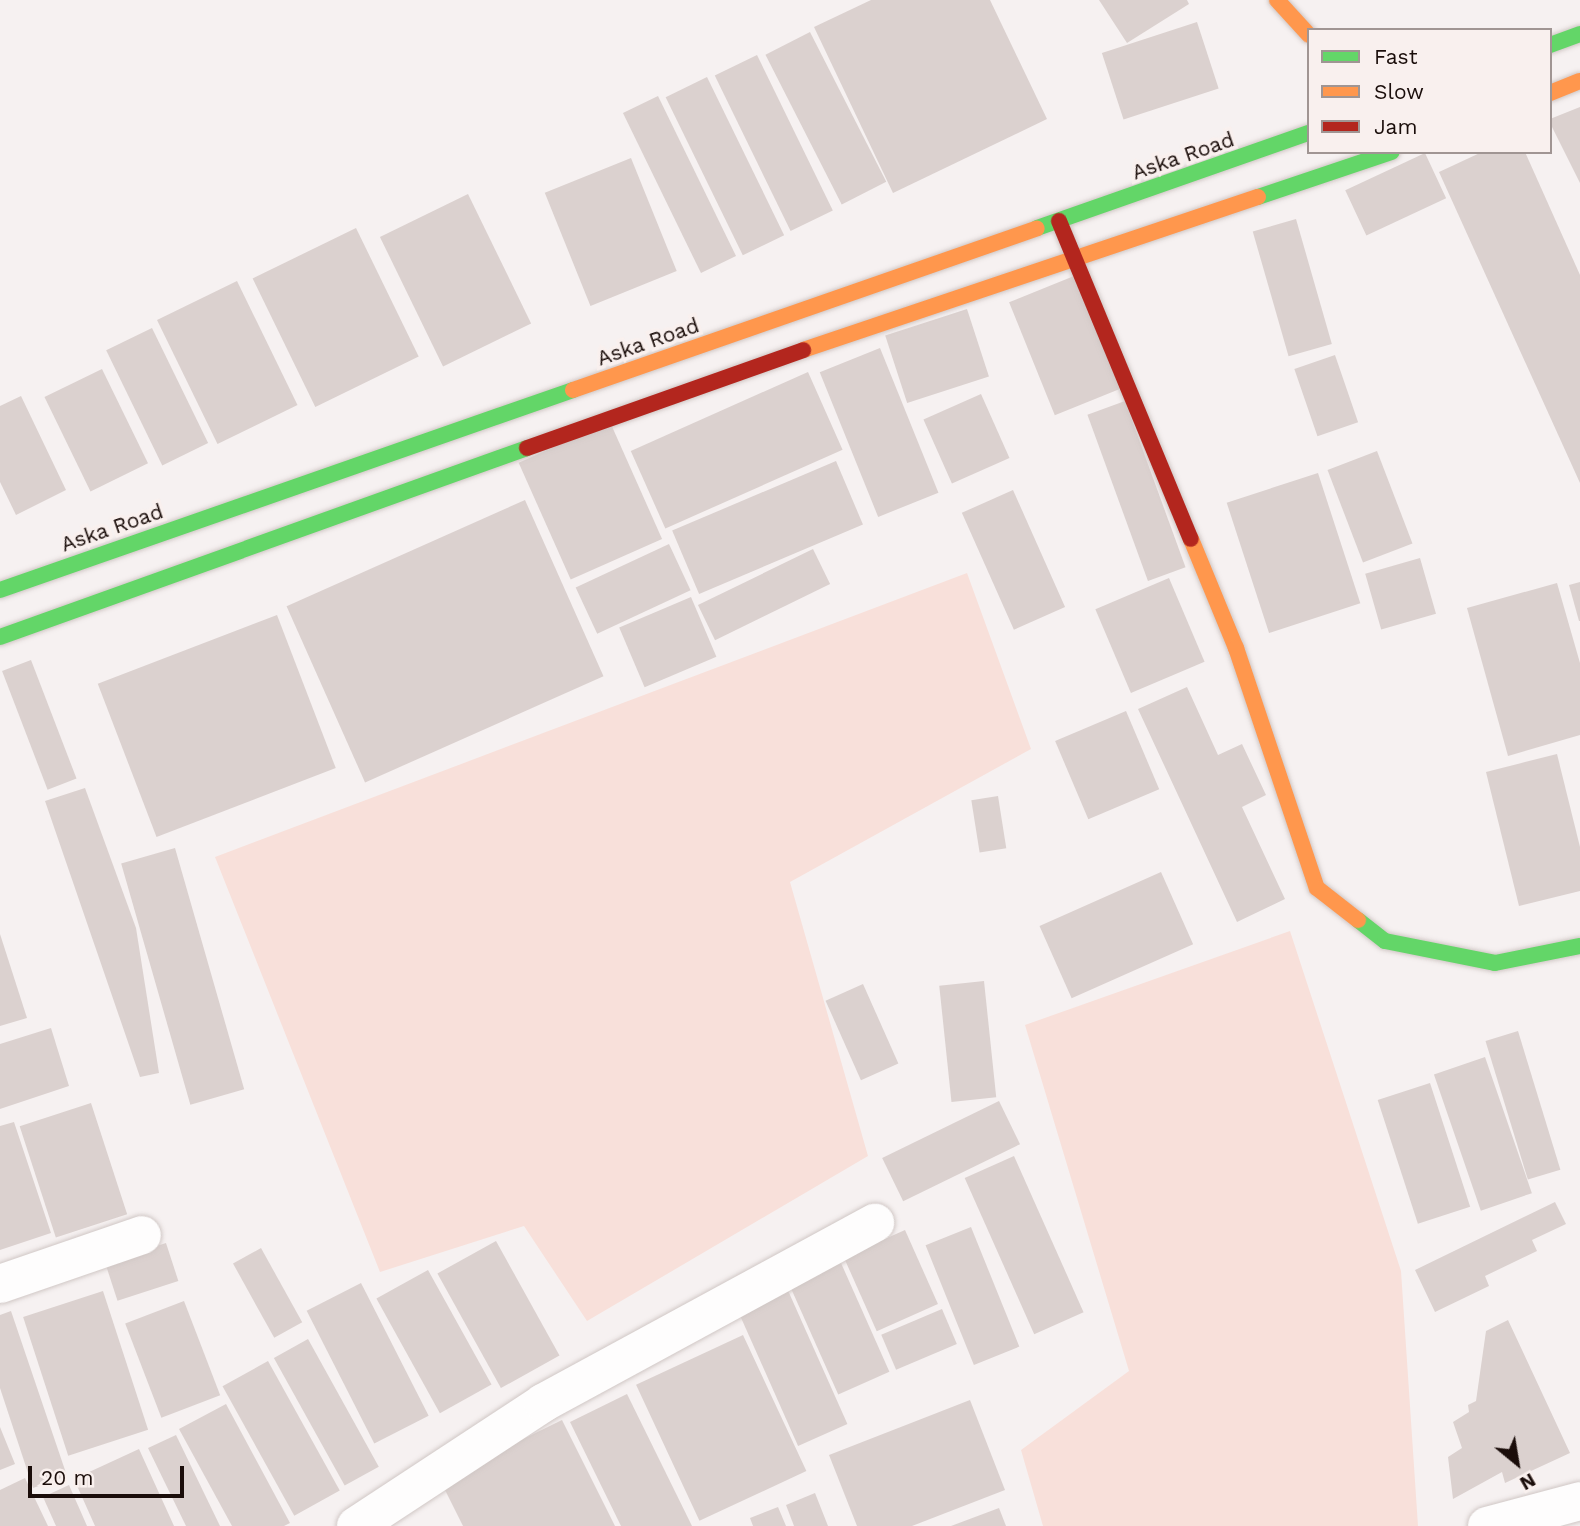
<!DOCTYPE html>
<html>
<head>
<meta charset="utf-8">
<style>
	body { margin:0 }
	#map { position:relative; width:1580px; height:1526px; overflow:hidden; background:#f6f1f1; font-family:"Work Sans",sans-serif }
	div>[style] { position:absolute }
	.green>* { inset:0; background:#f8e0da }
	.building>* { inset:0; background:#dbd1cf; transform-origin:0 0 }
	.roads { filter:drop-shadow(0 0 2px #d0c7c5) drop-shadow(0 0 2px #d0c7c5) }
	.street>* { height:38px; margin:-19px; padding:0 19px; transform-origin:19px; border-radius:19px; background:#fefdfd }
	.fast>* { height:16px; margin:-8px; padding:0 8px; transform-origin:8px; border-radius:8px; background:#63d668 }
	.slow>* { height:16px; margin:-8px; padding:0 8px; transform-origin:8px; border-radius:8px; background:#ff974d }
	.jam>* { height:16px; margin:-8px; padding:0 8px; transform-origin:8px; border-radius:8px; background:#b3261e }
	span { translate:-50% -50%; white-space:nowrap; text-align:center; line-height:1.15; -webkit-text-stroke:7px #f9f0ee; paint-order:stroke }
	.street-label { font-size:21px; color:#1a0d0a }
	.legend { position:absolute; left:1307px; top:28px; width:245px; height:126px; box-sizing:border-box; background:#f9f0ee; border:2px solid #a09593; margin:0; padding:9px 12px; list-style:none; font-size:21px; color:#1a0d0a }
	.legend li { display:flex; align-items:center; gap:14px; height:35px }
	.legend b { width:35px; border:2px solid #a09593 }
	.north { position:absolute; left:1482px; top:1428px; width:70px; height:70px; -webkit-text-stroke:5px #f9f0ee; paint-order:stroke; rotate:150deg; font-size:19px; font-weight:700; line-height:28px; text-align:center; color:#1a0d0a }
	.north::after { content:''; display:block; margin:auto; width:24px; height:32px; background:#1a0d0a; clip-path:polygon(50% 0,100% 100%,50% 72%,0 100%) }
	.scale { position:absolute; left:28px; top:1466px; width:156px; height:32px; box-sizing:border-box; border:4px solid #1a0d0a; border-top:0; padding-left:9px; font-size:21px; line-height:24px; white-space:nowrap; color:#1a0d0a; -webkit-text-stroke:5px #f9f0ee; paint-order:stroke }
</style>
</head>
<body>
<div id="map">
	<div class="green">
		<i style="clip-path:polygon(967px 573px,1031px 749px,790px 882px,868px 1156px,587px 1321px,524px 1226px,380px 1272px,215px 857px)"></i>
		<i style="clip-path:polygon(1290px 931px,1401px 1271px,1418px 1526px,1043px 1526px,1021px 1450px,1129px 1371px,1025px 1025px)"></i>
	</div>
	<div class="building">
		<i style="clip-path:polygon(871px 0,990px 0,1047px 119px,893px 193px,814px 27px)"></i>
		<i style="clip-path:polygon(1099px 0,1187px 0,1189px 4px,1127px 43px)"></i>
		<i style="left:1197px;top:22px;width:70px;height:100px;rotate:72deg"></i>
		<i style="left:810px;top:32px;width:168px;height:50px;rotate:63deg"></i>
		<i style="left:757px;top:55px;width:173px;height:47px;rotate:64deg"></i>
		<i style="left:707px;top:77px;width:176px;height:46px;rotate:64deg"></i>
		<i style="left:658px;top:96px;width:178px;height:39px;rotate:64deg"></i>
		<i style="clip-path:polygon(1580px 107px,1580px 183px,1550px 123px,1550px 119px)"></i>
		<i style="clip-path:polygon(1482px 152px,1525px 152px,1580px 275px,1580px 483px,1439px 172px)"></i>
		<i style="left:1425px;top:153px;width:50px;height:88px;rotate:65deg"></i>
		<i style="left:631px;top:158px;width:122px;height:93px;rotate:68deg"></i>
		<i style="left:468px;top:194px;width:144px;height:98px;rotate:64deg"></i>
		<i style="left:1296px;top:219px;width:130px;height:45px;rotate:74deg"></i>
		<i style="left:356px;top:228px;width:143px;height:115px;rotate:64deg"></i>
		<i style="left:1074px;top:276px;width:122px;height:70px;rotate:68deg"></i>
		<i style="left:237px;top:281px;width:138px;height:89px;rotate:64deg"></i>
		<i style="left:967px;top:309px;width:71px;height:86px;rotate:72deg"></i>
		<i style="left:152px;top:328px;width:128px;height:51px;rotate:64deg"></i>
		<i style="left:880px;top:348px;width:156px;height:65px;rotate:68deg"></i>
		<i style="left:1335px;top:355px;width:71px;height:43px;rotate:71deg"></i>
		<i style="left:102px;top:369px;width:105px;height:64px;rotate:64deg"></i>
		<i style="left:808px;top:372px;width:85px;height:194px;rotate:66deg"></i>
		<i style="left:981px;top:394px;width:70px;height:63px;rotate:66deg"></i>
		<i style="clip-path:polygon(21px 396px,66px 490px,16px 515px,0 482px,0 406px)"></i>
		<i style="left:1125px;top:401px;width:177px;height:40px;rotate:70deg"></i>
		<i style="left:610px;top:422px;width:128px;height:100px;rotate:66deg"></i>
		<i style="left:1377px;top:451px;width:99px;height:53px;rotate:69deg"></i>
		<i style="left:836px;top:461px;width:69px;height:178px;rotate:67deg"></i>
		<i style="left:1318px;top:473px;width:137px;height:96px;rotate:72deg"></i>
		<i style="left:1013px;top:490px;width:128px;height:56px;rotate:66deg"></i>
		<i style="left:525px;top:500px;width:193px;height:261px;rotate:66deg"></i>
		<i style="left:669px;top:544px;width:51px;height:103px;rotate:65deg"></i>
		<i style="left:813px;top:549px;width:39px;height:128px;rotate:64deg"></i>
		<i style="left:1420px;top:558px;width:58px;height:57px;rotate:74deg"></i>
		<i style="left:1169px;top:578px;width:91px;height:80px;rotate:67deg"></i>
		<i style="clip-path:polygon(1580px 582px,1580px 621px,1579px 621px,1569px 585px)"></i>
		<i style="clip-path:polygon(1557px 583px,1580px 663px,1580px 735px,1508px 756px,1467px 608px)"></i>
		<i style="left:691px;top:597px;width:65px;height:78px;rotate:67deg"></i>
		<i style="left:277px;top:615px;width:164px;height:192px;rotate:69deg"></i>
		<i style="left:31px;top:660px;width:127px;height:31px;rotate:69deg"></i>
		<i style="clip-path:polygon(1187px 687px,1218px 755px,1242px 744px,1266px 795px,1242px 807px,1285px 899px,1237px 922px,1138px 709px)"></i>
		<i style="left:1126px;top:711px;width:85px;height:77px;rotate:67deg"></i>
		<i style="clip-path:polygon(1557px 754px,1580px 847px,1580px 891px,1519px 906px,1486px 772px)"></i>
		<i style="clip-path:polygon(85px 788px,136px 928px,159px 1073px,140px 1077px,45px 801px)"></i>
		<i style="left:998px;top:796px;width:53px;height:27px;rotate:81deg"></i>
		<i style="left:175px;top:848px;width:251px;height:56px;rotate:74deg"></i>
		<i style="left:1161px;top:872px;width:79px;height:133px;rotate:66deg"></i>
		<i style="clip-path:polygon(0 934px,27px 1018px,0 1026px)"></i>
		<i style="left:984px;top:981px;width:117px;height:45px;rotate:84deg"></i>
		<i style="left:863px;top:984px;width:87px;height:41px;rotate:66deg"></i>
		<i style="clip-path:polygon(51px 1028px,69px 1086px,0 1109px,0 1044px)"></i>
		<i style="left:1518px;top:1031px;width:145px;height:34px;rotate:73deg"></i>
		<i style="left:1485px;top:1057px;width:144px;height:54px;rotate:71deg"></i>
		<i style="left:1430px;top:1083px;width:130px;height:55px;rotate:72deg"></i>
		<i style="left:999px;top:1101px;width:48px;height:130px;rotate:64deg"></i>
		<i style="left:91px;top:1103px;width:117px;height:75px;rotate:72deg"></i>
		<i style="clip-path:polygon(14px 1122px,51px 1233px,0 1250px,0 1126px)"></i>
		<i style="left:1014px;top:1156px;width:171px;height:54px;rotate:66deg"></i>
		<i style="clip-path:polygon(1555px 1202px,1566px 1224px,1532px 1240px,1537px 1251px,1485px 1276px,1489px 1286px,1435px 1312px,1415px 1270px)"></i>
		<i style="left:971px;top:1227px;width:129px;height:49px;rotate:68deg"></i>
		<i style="left:905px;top:1230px;width:81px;height:67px;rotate:66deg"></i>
		<i style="left:496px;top:1241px;width:131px;height:67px;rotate:61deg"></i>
		<i style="left:166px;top:1243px;width:40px;height:64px;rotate:72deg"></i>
		<i style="left:261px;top:1248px;width:85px;height:32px;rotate:61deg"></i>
		<i style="left:841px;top:1263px;width:119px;height:56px;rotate:66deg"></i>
		<i style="left:428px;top:1270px;width:131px;height:59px;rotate:61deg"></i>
		<i style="left:361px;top:1283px;width:149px;height:61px;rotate:63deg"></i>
		<i style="left:786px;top:1286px;width:151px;height:54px;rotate:66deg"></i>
		<i style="left:103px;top:1291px;width:146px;height:84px;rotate:72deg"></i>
		<i style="left:184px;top:1301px;width:101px;height:63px;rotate:69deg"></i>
		<i style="left:942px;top:1309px;width:38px;height:66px;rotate:67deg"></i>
		<i style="clip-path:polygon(11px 1311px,67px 1476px,33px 1488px,0 1388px,0 1315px)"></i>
		<i style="clip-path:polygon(1508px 1320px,1570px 1453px,1505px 1483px,1502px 1472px,1453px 1499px,1448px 1457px,1462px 1448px,1453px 1422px,1469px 1412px,1468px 1405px,1476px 1401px,1486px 1331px)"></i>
		<i style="left:743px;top:1335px;width:150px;height:118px;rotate:65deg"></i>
		<i style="left:308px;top:1339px;width:146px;height:39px;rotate:61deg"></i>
		<i style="left:268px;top:1361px;width:148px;height:52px;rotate:61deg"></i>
		<i style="clip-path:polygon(627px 1394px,692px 1526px,621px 1526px,570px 1422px)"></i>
		<i style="clip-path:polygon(970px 1400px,1005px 1490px,912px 1526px,857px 1526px,829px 1455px)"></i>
		<i style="clip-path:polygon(226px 1404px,290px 1523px,284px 1526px,232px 1526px,179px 1429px)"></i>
		<i style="clip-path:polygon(562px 1420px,615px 1526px,463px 1526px,440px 1480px)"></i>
		<i style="clip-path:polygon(0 1427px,15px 1464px,0 1470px)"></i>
		<i style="clip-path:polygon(176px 1435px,220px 1526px,186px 1526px,148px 1448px)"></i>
		<i style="clip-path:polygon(139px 1449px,174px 1526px,95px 1526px,74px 1479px)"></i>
		<i style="clip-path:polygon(25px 1478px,48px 1526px,0 1526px,0 1490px)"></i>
		<i style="clip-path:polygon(69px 1485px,87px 1526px,56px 1526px,43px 1497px)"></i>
		<i style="clip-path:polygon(815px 1493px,828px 1526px,794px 1526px,786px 1505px)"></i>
		<i style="clip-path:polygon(778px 1507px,786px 1526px,753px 1526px,750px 1518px)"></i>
		<i style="clip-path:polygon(999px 1508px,1006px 1526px,951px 1526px)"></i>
	</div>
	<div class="roads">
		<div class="street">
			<i style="left:0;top:1284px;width:150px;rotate:-19deg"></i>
			<i style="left:356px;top:1526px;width:224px;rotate:-33.3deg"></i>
			<i style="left:543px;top:1403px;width:378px;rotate:-28.5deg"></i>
			<i style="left:1487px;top:1526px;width:96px;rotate:-15deg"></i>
		</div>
		<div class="fast">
			<i style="left:1550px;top:45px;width:32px;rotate:-20deg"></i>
			<i style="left:1258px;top:197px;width:141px;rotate:-18.6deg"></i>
			<i style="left:1037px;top:228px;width:288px;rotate:-19.3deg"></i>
			<i style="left:0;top:590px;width:607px;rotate:-19.24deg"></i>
			<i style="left:0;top:637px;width:560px;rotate:-19.73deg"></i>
			<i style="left:1358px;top:920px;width:34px;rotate:38deg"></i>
			<i style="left:1385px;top:941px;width:112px;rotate:11.3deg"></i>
			<i style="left:1495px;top:963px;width:87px;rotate:-11.3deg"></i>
		</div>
		<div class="slow">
			<i style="left:1277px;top:0;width:47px;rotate:47.6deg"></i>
			<i style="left:1550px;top:93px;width:32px;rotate:-22deg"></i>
			<i style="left:803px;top:350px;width:480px;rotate:-18.6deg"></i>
			<i style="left:573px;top:390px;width:491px;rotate:-19.2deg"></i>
			<i style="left:1191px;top:539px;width:118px;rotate:67.6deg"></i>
			<i style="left:1236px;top:648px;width:253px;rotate:71.4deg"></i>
			<i style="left:1317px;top:888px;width:52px;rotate:38deg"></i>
		</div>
		<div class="jam">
			<i style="left:1059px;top:221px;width:344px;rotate:67.5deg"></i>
			<i style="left:527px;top:448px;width:293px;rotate:-19.5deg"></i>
		</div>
	</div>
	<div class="street-label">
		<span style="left:1183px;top:156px;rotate:-19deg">Aska Road</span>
		<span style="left:648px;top:342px;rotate:-19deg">Aska Road</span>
		<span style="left:112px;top:528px;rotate:-19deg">Aska Road</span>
	</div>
	<ul class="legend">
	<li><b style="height:9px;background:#63d668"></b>Fast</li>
	<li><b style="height:9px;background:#ff974d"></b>Slow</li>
	<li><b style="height:9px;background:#b3261e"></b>Jam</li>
	</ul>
	<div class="north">N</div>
	<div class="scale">20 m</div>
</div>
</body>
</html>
